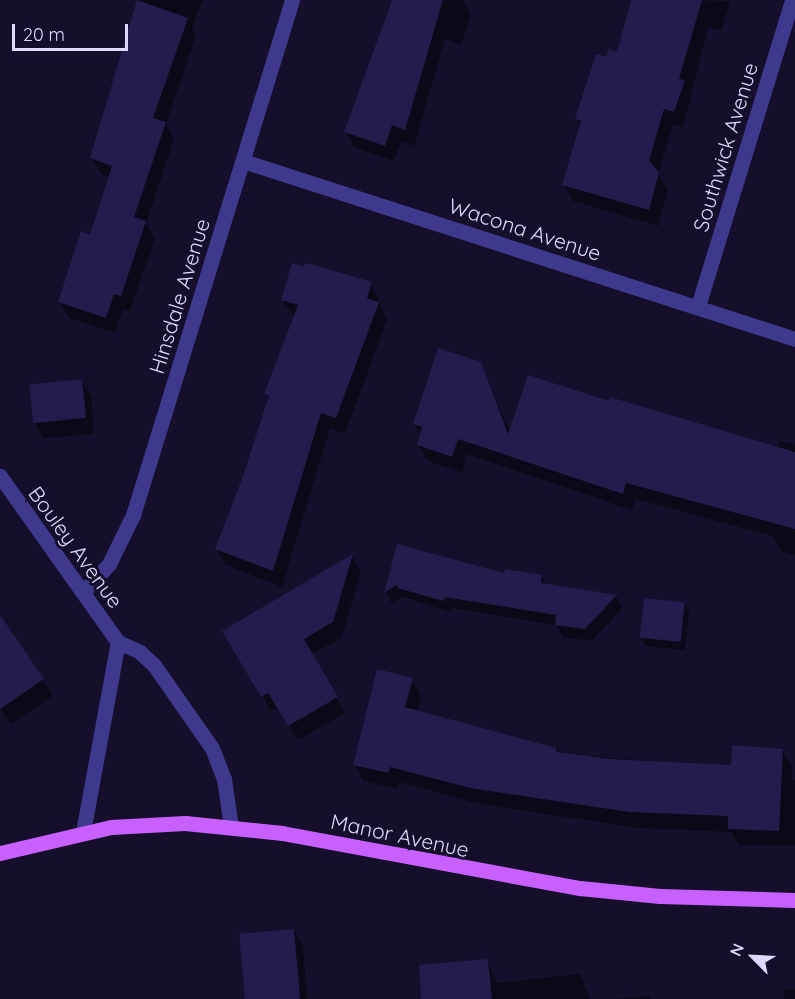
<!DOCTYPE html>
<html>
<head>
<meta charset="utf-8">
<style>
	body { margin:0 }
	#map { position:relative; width:795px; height:999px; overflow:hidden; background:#150f2b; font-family:Quicksand,sans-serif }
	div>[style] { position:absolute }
	.shadow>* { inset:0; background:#0007; transform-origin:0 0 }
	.building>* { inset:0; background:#261b4d; transform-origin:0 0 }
	.minor>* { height:15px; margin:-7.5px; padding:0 7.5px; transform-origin:7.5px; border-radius:7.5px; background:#3e398c }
	.major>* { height:15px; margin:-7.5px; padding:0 7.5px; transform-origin:7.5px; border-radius:7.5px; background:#c860ff }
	span { translate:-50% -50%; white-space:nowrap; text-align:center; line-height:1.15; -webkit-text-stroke:6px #150f2b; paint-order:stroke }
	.street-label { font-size:21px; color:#dfd9ff }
	.north { position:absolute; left:723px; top:927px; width:60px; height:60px; -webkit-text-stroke:4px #150f2b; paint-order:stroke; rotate:294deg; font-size:16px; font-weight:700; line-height:24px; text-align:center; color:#dfd9ff }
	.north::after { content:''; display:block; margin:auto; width:21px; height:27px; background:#dfd9ff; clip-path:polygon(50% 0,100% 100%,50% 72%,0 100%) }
	.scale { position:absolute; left:12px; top:24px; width:116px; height:27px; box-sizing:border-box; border:3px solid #dfd9ff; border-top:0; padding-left:8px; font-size:18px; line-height:21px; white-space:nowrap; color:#dfd9ff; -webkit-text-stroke:4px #150f2b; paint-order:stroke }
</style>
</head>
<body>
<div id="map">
	<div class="shadow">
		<i style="clip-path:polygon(138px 0,203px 0,192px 27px,196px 35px,166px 124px,174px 140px,146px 224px,155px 238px,130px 311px,123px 309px,115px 333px,69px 318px,59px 302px,91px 237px,110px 177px,101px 174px,91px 158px)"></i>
		<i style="clip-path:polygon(392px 0,463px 0,471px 15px,461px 44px,445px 39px,414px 146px,401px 141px,394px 161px,355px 148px,345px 131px)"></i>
		<i style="clip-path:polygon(632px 0,730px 1px,721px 31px,708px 27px,683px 128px,673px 124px,658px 174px,668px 190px,658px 226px,573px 201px,564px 185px,581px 127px,576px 119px,607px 59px,618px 54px)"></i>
		<i style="clip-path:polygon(371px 284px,387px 319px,345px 434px,330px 428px,282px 587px,226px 565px,217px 549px,244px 480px,269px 400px,266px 394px,295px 317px,282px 300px)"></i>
		<i style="clip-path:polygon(480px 363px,510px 433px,610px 403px,778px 449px,780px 441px,795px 445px,795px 555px,781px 551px,772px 536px,636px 499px,632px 510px,467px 454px,462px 472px,428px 461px,418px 445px,421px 435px,415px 424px)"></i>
		<i style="clip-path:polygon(81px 380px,91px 396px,94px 434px,43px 438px,34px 422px)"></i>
		<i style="clip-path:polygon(398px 546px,505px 575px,541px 576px,546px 585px,616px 596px,622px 608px,592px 641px,563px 637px,556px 625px,452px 608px,451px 612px,404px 597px,392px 604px,386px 592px)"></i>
		<i style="clip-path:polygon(352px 556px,361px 571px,342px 637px,311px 655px,345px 713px,298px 740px,278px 707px,271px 711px,224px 631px)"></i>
		<i style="clip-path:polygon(684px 603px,689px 612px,685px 650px,646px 646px,641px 638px)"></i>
		<i style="clip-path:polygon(0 617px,53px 696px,11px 724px,0 708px)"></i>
		<i style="clip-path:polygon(412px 680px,421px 696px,417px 712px,555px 749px,558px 754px,732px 767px,782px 750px,792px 767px,791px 781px,795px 780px,795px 846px,739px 845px,731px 832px,639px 828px,480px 804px,399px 782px,397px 789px,364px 781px,354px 764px)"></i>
		<i style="clip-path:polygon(294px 930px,303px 947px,307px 999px,246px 999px)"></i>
		<i style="clip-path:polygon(488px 961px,497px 983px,580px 974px,590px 999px,423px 999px)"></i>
		<i style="left:795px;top:989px;width:10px;height:11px;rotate:90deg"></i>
		<i style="clip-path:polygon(649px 996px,651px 999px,612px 999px)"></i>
	</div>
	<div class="building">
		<i style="clip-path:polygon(137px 0,188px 18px,153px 118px,166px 122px,134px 217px,146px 221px,121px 296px,114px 294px,106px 318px,58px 302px,81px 231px,90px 235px,112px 166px,90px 158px)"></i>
		<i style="clip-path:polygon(392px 0,443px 0,405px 130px,392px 125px,385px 146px,344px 132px)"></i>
		<i style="clip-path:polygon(631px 0,702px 0,679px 79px,685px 80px,674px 112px,664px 109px,649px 161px,659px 172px,649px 210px,562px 185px,581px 121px,575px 119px,596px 54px,606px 57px,609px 49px,617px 52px)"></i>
		<i style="clip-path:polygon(292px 263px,303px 266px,307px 263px,372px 282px,367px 298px,379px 302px,336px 418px,321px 413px,273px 571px,215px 549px,242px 479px,269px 396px,264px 394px,298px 305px,281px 300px)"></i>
		<i style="clip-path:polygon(438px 348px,481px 362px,508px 434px,528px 375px,609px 401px,610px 397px,795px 452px,795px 529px,626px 483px,623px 494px,458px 439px,452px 457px,417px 445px,422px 427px,413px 424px)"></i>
		<i style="left:82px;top:379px;width:39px;height:53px;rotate:84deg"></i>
		<i style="clip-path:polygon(397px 544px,504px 573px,505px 569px,542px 575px,541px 583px,617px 595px,585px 629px,555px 625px,556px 615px,445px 597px,444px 601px,397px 588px,398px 584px,384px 593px)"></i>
		<i style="clip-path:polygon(353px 554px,333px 622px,304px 639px,338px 697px,288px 726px,268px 693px,261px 697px,222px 631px)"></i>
		<i style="left:644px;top:598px;width:41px;height:40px;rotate:6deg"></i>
		<i style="clip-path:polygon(0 615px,44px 679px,0 709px)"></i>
		<i style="clip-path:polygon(377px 669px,413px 678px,405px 707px,556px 748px,556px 752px,610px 759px,731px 765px,732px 745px,783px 749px,779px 831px,728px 829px,728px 816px,629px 812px,470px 788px,390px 767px,388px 773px,353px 765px)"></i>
		<i style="left:294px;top:929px;width:70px;height:55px;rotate:85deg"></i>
		<i style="clip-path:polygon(488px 959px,492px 999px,421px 999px,419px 965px)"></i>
	</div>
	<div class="minor">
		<i style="left:243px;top:161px;width:580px;rotate:17.87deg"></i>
		<i style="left:698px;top:306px;width:320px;rotate:-72.9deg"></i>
		<i style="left:0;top:476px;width:204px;rotate:54.6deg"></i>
		<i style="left:118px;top:642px;width:24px;rotate:24deg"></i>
		<i style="left:140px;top:652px;width:19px;rotate:43deg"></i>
		<i style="left:154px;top:665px;width:101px;rotate:55.1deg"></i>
		<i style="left:212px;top:748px;width:33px;rotate:69deg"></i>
		<i style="left:224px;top:779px;width:49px;rotate:81.7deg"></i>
		<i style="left:83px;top:592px;width:38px;rotate:-47deg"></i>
		<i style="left:109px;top:564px;width:55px;rotate:-63.9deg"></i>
		<i style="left:133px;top:515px;width:539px;rotate:-72.84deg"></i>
		<i style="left:83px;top:832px;width:193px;rotate:-79.6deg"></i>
	</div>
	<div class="major">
		<i style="left:0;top:853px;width:114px;rotate:-13.2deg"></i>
		<i style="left:111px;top:827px;width:74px;rotate:-3.1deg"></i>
		<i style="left:185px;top:823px;width:98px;rotate:5.9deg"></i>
		<i style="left:282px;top:833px;width:303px;rotate:10.5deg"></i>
		<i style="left:580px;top:888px;width:80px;rotate:5.7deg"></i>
		<i style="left:660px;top:896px;width:135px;rotate:1.7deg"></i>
	</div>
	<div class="street-label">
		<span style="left:725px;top:147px;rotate:-73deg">Southwick Avenue</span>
		<span style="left:525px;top:229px;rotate:18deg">Wacona Avenue</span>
		<span style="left:179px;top:296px;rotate:-73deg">Hinsdale Avenue</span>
		<span style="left:76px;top:547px;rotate:54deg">Bouley Avenue</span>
		<span style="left:400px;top:835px;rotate:12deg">Manor Avenue</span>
	</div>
	<div class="north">N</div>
	<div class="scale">20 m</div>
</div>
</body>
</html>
